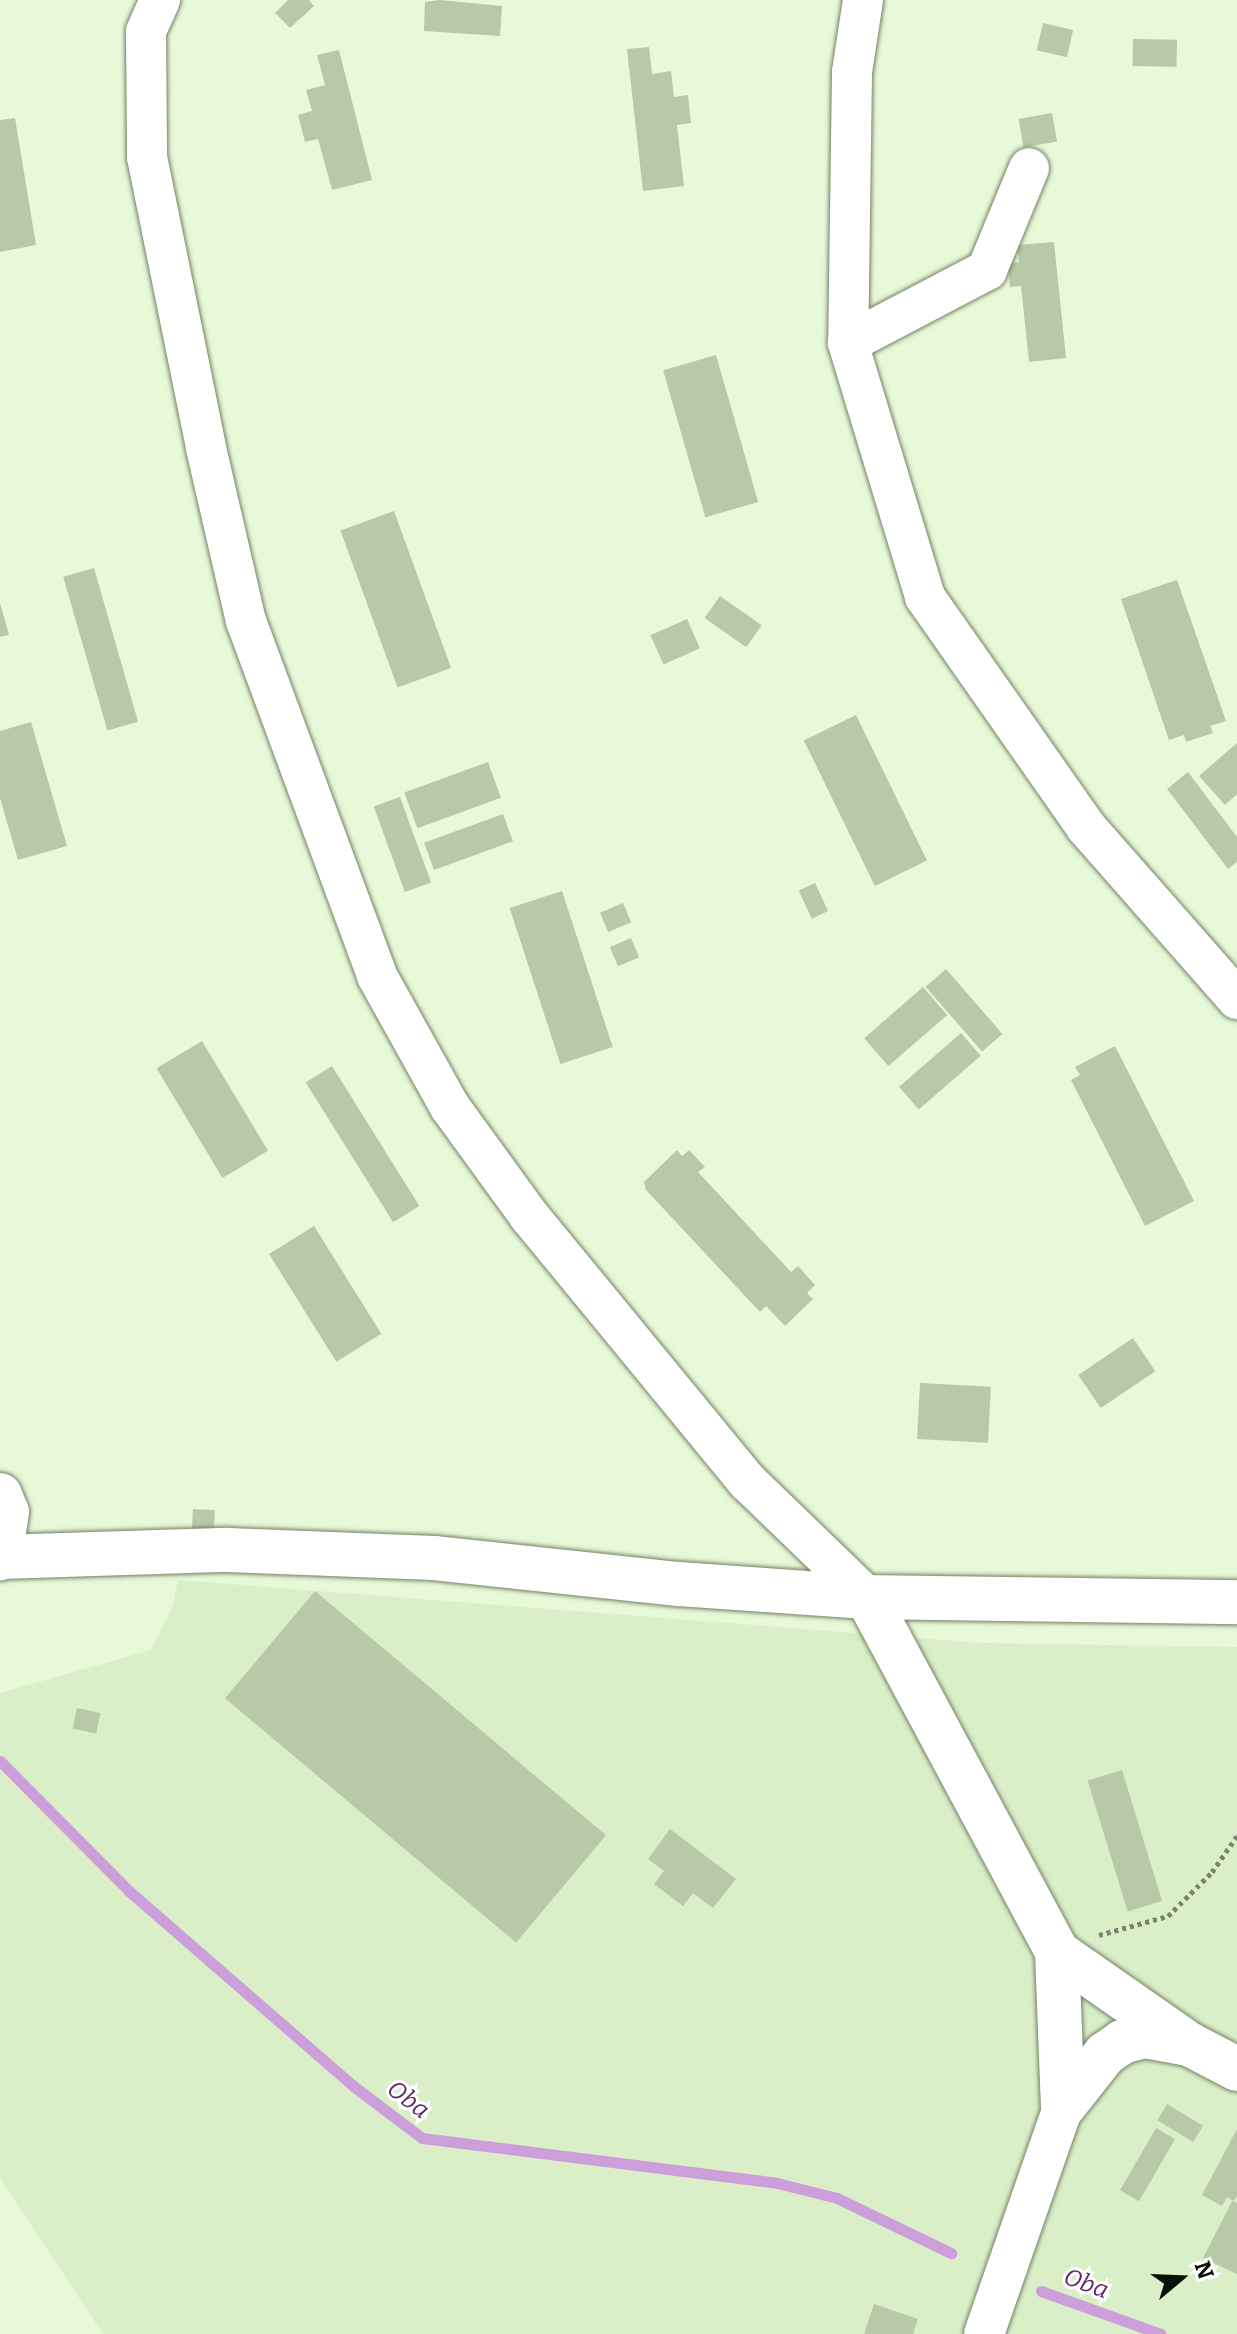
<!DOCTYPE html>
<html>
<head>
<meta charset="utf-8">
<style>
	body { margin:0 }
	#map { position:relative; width:1237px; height:2334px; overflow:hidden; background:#e7f9d8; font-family:Bitter,serif }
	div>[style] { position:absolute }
	.built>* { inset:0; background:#daefc8 }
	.stream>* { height:11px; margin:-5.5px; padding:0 5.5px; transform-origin:5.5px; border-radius:5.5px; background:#cc9fda }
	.building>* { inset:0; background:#b8c9aa; transform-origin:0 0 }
	.path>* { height:5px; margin-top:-2.5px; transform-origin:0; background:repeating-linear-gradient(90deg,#78846f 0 4px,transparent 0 8px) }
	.roads { filter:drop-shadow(0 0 2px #738266) drop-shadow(0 0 2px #738266) }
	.minor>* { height:40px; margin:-20px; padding:0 20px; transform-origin:20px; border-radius:20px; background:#fff }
	.tertiary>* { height:44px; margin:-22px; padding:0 22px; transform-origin:22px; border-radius:22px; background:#fff }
	.secondary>* { height:44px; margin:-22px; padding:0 22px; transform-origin:22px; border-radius:22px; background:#fff }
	span { translate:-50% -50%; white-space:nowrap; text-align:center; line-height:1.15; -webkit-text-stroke:6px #fff; paint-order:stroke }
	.water-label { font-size:24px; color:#5d266d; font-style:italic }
	.north { position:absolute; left:1141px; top:2238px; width:80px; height:80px; -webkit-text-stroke:6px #fff; paint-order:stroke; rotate:71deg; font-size:22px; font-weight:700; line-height:32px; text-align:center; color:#0a1006 }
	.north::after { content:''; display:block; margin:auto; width:28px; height:36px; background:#0a1006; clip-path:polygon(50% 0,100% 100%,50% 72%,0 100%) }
</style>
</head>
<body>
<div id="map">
	<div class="built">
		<i style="clip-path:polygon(178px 1580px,983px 1643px,1237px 1647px,1237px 2334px,103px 2334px,0 2178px,0 1693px,151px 1650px,173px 1605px)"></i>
	</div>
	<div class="stream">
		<i style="left:0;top:1761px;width:183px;rotate:45.2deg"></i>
		<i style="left:129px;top:1891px;width:296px;rotate:41deg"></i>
		<i style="left:352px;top:2085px;width:88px;rotate:37.1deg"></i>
		<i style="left:422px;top:2138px;width:358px;rotate:7.2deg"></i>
		<i style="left:777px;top:2183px;width:62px;rotate:14deg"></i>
		<i style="left:837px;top:2198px;width:127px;rotate:25.8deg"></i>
		<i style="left:1041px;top:2291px;width:127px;rotate:19.7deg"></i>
	</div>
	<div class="building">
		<i style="clip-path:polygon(288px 0,309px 0,314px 6px,290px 28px,275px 13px)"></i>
		<i style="clip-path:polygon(440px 0,502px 6px,500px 36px,424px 31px,425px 2px)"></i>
		<i style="left:1043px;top:23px;width:31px;height:28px;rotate:13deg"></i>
		<i style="left:1133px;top:39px;width:44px;height:27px;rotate:1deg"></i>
		<i style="clip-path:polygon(649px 47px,652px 74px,671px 71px,674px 97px,688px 95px,691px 123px,677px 125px,684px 186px,643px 191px,627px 49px)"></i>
		<i style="clip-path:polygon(339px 50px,372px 180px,332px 190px,318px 139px,305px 142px,298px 115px,312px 111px,306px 90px,325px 85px,317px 55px)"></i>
		<i style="left:1052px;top:113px;width:29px;height:34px;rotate:80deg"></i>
		<i style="clip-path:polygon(15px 118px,36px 245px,0 252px,0 120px)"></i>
		<i style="clip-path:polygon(1054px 242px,1066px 358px,1029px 362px,1021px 286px,1010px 287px,1008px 264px,1019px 262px,1017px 245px)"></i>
		<i style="left:716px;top:355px;width:153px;height:55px;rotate:74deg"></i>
		<i style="left:394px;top:511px;width:167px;height:57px;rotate:70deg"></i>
		<i style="left:94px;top:568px;width:160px;height:32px;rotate:74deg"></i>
		<i style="clip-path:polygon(1177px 580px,1226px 721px,1210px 726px,1213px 733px,1186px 742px,1184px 735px,1169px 740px,1121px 599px)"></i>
		<i style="left:720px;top:596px;width:51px;height:27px;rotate:35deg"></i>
		<i style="clip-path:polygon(0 603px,9px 635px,0 637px)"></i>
		<i style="left:687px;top:619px;width:32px;height:40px;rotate:66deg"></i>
		<i style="left:856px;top:715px;width:162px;height:58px;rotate:64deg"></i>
		<i style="clip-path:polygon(31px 722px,67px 846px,18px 860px,0 798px,0 731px)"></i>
		<i style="clip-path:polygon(1237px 743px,1237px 794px,1225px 805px,1199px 776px)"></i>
		<i style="left:488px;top:762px;width:38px;height:89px;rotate:70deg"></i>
		<i style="clip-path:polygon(1188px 772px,1237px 837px,1237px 862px,1228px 869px,1167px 789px)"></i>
		<i style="left:400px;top:797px;width:91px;height:28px;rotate:70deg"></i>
		<i style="left:503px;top:814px;width:29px;height:84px;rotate:70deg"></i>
		<i style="left:815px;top:883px;width:31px;height:18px;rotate:65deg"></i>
		<i style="left:562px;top:891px;width:164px;height:55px;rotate:72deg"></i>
		<i style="left:623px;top:903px;width:21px;height:25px;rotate:67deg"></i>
		<i style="left:631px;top:938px;width:21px;height:23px;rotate:67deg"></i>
		<i style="left:946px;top:969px;width:86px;height:27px;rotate:49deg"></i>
		<i style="left:923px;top:987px;width:37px;height:78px;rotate:49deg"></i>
		<i style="left:961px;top:1033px;width:30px;height:82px;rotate:49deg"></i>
		<i style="left:202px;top:1041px;width:128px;height:53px;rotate:59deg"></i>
		<i style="clip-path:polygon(1115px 1046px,1194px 1201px,1145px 1226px,1071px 1080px,1080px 1075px,1075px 1067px)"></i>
		<i style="left:332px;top:1066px;width:165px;height:31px;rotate:58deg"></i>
		<i style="clip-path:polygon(677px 1150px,682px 1156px,689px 1150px,705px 1167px,698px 1172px,791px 1272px,798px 1266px,815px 1285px,807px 1293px,813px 1299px,785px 1326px,766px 1306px,760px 1312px,646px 1190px,644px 1182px)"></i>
		<i style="left:314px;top:1226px;width:127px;height:53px;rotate:58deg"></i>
		<i style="left:1133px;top:1338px;width:40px;height:66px;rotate:56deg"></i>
		<i style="left:920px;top:1383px;width:71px;height:56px;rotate:3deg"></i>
		<i style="left:193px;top:1509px;width:22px;height:21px;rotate:3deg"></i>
		<i style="left:315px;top:1591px;width:380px;height:140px;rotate:40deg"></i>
		<i style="left:77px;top:1708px;width:24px;height:21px;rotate:12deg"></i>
		<i style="left:1122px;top:1770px;width:137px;height:36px;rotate:73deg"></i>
		<i style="clip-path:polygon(670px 1829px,736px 1879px,713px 1908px,693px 1893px,683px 1906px,654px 1884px,664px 1871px,648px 1859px)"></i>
		<i style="left:1167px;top:2104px;width:42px;height:19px;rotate:31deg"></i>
		<i style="left:1156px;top:2128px;width:22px;height:72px;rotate:30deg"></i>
		<i style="clip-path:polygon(1237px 2129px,1237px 2196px,1234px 2201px,1227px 2197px,1222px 2206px,1202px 2195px)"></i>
		<i style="clip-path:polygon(1232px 2201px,1237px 2203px,1237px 2274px,1203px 2258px)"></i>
		<i style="clip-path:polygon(874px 2304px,918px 2319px,913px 2334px,864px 2334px)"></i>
	</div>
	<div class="path">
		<i style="left:1099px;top:1935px;width:72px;rotate:-15.4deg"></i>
		<i style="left:1168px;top:1916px;width:62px;rotate:-45deg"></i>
		<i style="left:1212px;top:1872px;width:44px;rotate:-55.2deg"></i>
	</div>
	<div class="roads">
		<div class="minor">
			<i style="left:160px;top:0;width:35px;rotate:114deg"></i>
			<i style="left:146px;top:32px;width:125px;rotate:89.5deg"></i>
			<i style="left:147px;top:157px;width:297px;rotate:78.5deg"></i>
			<i style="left:206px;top:448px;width:178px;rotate:77deg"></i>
			<i style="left:246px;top:621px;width:378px;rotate:69.7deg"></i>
			<i style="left:377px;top:976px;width:150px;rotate:60.9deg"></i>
			<i style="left:450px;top:1107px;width:136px;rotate:54deg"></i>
			<i style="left:530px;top:1217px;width:343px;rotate:50.6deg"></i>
			<i style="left:748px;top:1482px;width:165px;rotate:44deg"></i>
			<i style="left:863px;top:0;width:73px;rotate:98.7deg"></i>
			<i style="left:852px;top:72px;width:271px;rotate:90.8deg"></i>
			<i style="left:848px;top:343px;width:265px;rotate:73.1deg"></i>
			<i style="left:925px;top:597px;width:281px;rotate:55deg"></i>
			<i style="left:1086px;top:827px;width:229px;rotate:48.7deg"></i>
			<i style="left:848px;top:343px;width:157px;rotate:-27.7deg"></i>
			<i style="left:987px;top:270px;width:110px;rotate:-67.6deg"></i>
			<i style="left:984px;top:2334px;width:240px;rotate:-70.8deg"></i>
		</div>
		<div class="tertiary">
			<i style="left:0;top:1557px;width:228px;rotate:-1.8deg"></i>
			<i style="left:228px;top:1550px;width:206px;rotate:2.2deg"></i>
			<i style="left:434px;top:1558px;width:246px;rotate:6.1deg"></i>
			<i style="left:679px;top:1584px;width:188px;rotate:4deg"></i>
			<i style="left:867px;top:1597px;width:370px;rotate:0.8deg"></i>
			<i style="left:867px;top:1597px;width:403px;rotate:61.8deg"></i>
			<i style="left:1057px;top:1952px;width:155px;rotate:87.8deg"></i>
			<i style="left:1057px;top:1952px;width:154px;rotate:34.9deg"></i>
			<i style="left:1063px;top:2107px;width:68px;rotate:-51.6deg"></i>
			<i style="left:1105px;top:2054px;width:21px;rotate:-35deg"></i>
			<i style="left:1122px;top:2042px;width:24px;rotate:-15deg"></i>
			<i style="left:1145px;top:2036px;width:45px;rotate:10.3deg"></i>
			<i style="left:1189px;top:2044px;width:54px;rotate:27.5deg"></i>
		</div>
		<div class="secondary">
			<i style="left:0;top:1495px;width:18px;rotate:68deg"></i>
			<i style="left:7px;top:1512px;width:47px;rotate:98.7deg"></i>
		</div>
	</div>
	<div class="water-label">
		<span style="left:408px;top:2100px;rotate:37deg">Oba</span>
		<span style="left:1086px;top:2284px;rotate:20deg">Oba</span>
	</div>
	<div class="north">N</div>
</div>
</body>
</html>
